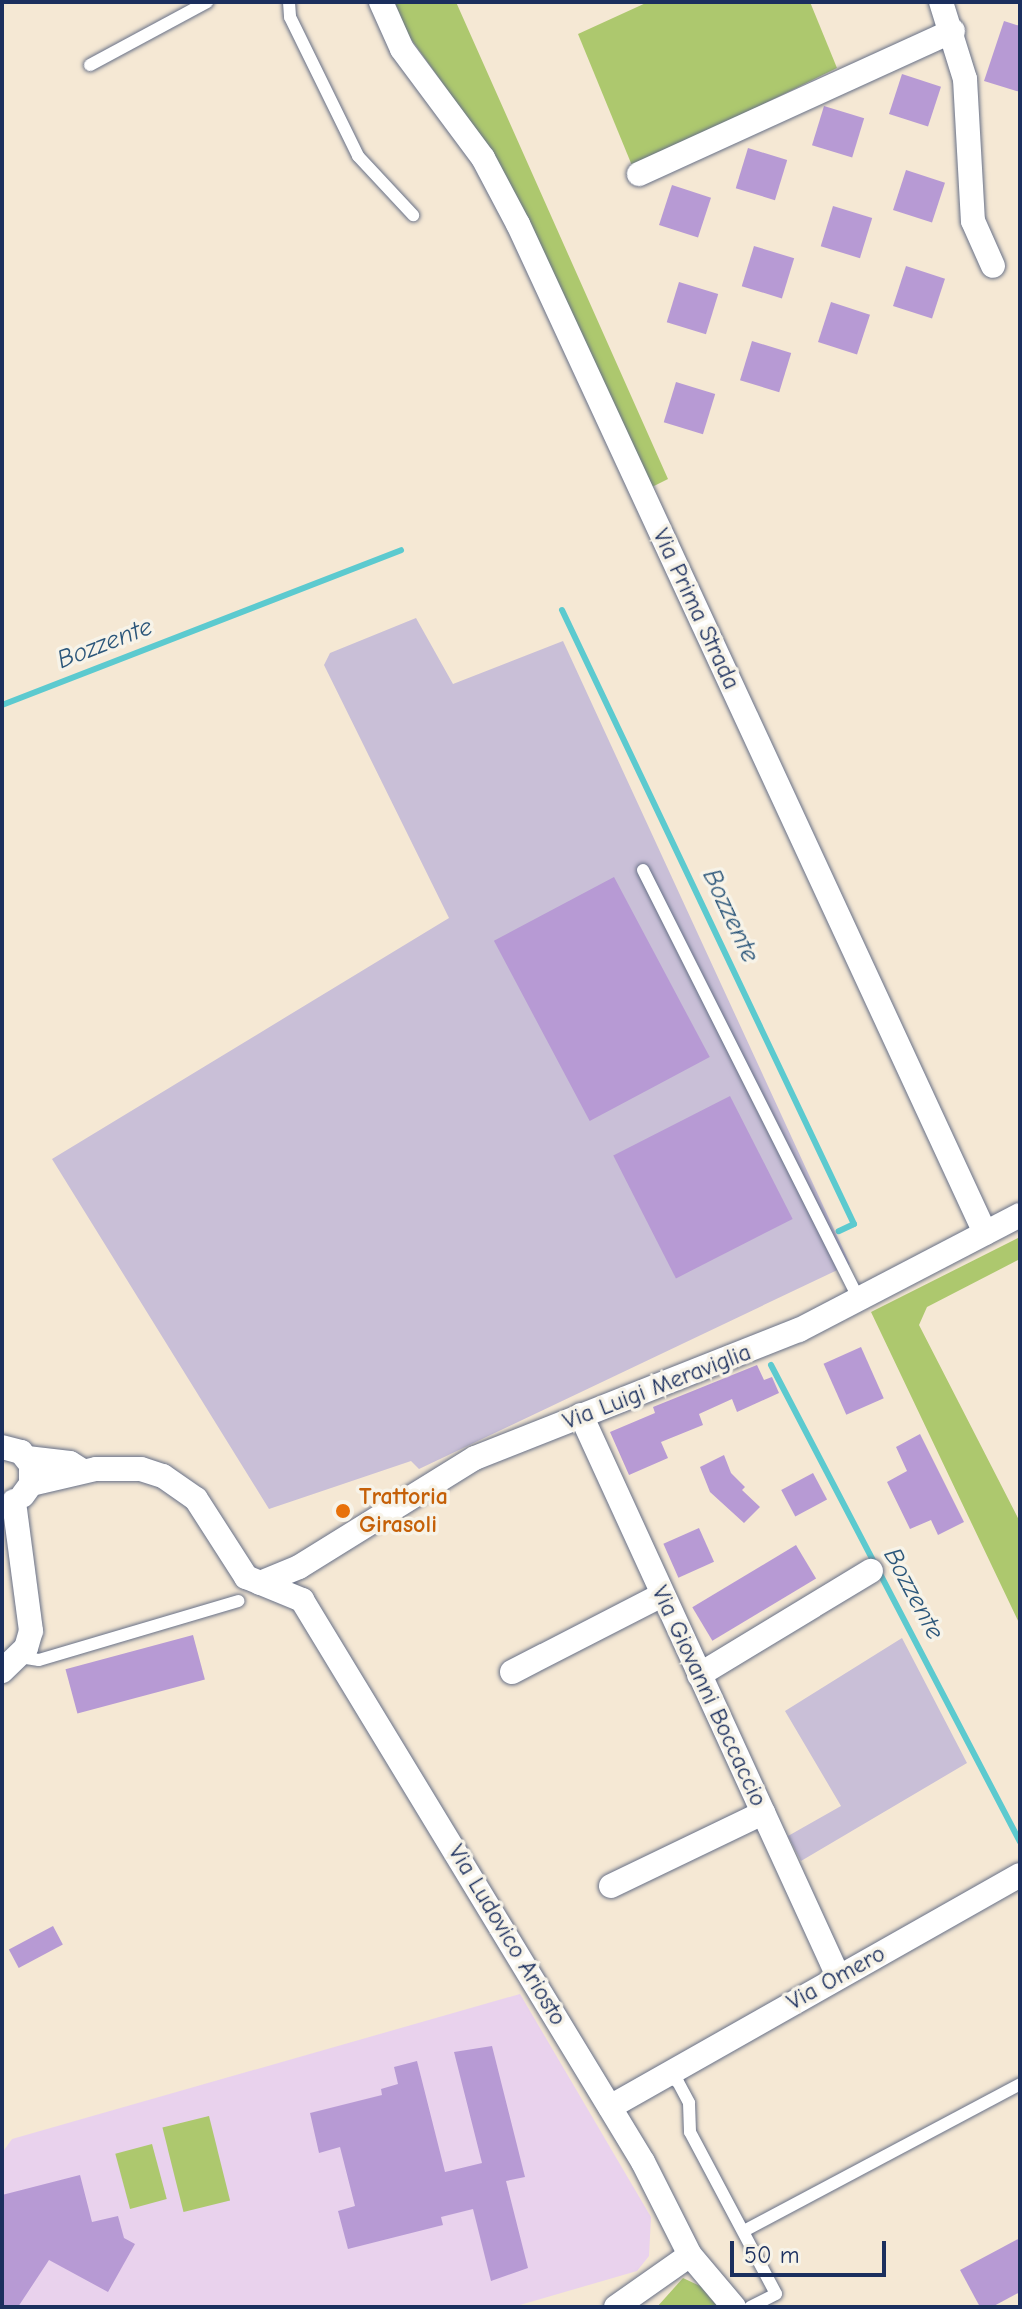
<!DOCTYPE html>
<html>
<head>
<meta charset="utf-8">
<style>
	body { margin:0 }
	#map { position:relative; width:1022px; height:2309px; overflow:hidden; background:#f5e8d4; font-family:"Comic Neue",sans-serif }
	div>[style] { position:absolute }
	.built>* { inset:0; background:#e9d2ed }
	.industrial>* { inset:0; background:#c9bfd7 }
	.green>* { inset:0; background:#adc86e; transform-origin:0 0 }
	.stream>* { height:6px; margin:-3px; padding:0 3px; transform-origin:3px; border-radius:3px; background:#5ccacf }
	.building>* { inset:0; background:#b79ad4; transform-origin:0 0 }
	.roads { filter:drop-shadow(0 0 2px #677087) drop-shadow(0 0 2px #677087) }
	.service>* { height:12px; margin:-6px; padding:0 6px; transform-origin:6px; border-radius:6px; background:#fff }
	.minor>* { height:24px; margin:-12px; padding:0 12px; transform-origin:12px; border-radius:12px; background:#fff }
	.dots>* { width:22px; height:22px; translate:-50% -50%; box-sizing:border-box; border:4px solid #f7f3e8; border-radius:50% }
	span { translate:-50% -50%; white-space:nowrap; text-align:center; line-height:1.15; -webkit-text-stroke:7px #f7f3e8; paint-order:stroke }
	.street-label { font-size:24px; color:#1b2f5e }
	.food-label { font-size:24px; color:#c56008; font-weight:700 }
	.left { translate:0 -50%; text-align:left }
	.water-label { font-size:26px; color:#2b567a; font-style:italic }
	.frame { position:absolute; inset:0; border:4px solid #1b2f5e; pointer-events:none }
	.scale { position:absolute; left:730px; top:2241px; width:156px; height:36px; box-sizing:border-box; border:4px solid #1b2f5e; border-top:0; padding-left:10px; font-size:24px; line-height:28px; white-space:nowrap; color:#1b2f5e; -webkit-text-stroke:6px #f7f3e8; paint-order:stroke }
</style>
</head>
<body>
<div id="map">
	<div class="built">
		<i style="clip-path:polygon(520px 1994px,651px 2217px,649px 2256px,637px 2271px,513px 2307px,2px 2307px,2px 2153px,12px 2139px)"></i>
	</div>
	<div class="industrial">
		<i style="clip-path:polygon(416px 618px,453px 684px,563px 641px,850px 1264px,419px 1469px,411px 1461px,269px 1509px,52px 1159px,449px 918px,324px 665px,330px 653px)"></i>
		<i style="clip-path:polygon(902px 1638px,967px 1763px,801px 1861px,788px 1836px,841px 1806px,785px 1711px)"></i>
	</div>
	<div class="green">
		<i style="clip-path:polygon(395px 2px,456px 2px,668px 479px,652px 487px,464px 113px,406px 32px)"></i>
		<i style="clip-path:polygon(648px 2px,810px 2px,837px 68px,633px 168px,578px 34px)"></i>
		<i style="clip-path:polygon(1020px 1237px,1020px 1259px,927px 1307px,919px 1325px,1020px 1522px,1020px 1625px,871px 1312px)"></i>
		<i style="left:209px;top:2116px;width:87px;height:48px;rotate:76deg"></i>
		<i style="left:152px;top:2144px;width:57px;height:38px;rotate:75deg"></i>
		<i style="clip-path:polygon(683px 2278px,700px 2286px,718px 2307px,657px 2307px)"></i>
	</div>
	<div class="stream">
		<i style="left:562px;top:610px;width:680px;rotate:64.57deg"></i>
		<i style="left:854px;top:1224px;width:17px;rotate:155deg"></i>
		<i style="left:2px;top:705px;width:428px;rotate:-21.2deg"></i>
		<i style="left:771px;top:1365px;width:538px;rotate:62.43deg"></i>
	</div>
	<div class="building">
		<i style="clip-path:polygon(1004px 21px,1020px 26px,1020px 92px,984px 81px)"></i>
		<i style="left:902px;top:74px;width:41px;height:42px;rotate:18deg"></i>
		<i style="left:824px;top:106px;width:42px;height:41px;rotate:17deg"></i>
		<i style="left:748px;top:148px;width:41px;height:42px;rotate:17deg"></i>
		<i style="left:906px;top:170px;width:41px;height:42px;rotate:18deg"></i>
		<i style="left:672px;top:185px;width:41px;height:42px;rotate:18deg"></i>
		<i style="left:833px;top:206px;width:41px;height:42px;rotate:17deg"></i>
		<i style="left:754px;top:246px;width:42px;height:42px;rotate:17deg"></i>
		<i style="left:906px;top:266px;width:41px;height:42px;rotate:18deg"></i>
		<i style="left:679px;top:282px;width:41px;height:42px;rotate:17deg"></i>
		<i style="left:831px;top:302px;width:41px;height:42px;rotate:18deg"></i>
		<i style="left:752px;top:341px;width:41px;height:41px;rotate:17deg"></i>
		<i style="left:676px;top:382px;width:41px;height:42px;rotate:17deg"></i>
		<i style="left:614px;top:877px;width:204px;height:136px;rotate:62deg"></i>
		<i style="left:730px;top:1096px;width:138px;height:131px;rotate:63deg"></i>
		<i style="left:861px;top:1347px;width:56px;height:41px;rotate:66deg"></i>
		<i style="clip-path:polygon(757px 1365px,764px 1380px,772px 1377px,779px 1393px,737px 1412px,732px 1399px,699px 1414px,703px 1425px,661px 1442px,668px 1458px,629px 1475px,610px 1432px,655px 1413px,653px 1407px)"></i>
		<i style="clip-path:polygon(920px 1434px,964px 1522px,938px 1535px,931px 1520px,910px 1529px,887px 1482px,907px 1471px,896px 1447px)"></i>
		<i style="clip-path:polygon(724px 1455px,731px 1473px,745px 1487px,742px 1490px,760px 1507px,744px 1523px,710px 1492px,700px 1467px)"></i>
		<i style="left:813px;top:1473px;width:30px;height:36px;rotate:62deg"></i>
		<i style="left:699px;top:1528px;width:37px;height:39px;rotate:66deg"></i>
		<i style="left:796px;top:1545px;width:39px;height:121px;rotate:59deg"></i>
		<i style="left:193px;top:1635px;width:46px;height:132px;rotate:75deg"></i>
		<i style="left:53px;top:1926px;width:21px;height:50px;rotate:62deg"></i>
		<i style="clip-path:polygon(492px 2046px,525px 2177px,506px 2181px,528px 2268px,491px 2281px,473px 2209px,441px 2217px,443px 2225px,348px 2249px,338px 2211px,355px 2206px,340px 2147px,319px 2153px,310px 2113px,382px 2095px,381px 2089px,398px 2084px,394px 2067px,417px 2061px,445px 2172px,482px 2163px,454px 2052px)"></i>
		<i style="clip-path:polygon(80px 2175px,92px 2222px,118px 2216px,124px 2238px,135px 2244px,108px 2292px,49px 2260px,18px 2307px,2px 2307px,2px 2195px)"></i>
		<i style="clip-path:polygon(1020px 2238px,1020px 2292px,992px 2307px,980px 2307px,960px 2270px)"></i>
	</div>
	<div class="roads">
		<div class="service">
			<i style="left:289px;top:2px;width:15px;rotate:86deg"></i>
			<i style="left:290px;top:17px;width:155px;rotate:63.9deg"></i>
			<i style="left:358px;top:156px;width:81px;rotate:47deg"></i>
			<i style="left:90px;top:65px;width:133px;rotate:-28.3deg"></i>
			<i style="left:643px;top:870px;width:479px;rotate:63.3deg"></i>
			<i style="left:20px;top:1657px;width:19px;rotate:9deg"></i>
			<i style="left:39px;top:1660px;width:208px;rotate:-16.5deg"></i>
			<i style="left:665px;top:2074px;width:15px;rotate:32deg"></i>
			<i style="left:678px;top:2082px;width:24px;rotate:62deg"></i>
			<i style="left:689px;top:2103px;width:29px;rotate:88deg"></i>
			<i style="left:690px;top:2132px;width:183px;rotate:62deg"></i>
			<i style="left:776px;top:2294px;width:29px;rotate:153deg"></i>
			<i style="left:744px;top:2231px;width:313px;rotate:-28deg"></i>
		</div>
		<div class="minor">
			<i style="left:381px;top:2px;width:51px;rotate:65.9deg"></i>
			<i style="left:402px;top:49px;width:136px;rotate:53.4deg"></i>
			<i style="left:483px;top:158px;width:75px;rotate:62.1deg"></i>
			<i style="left:518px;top:224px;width:1112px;rotate:65.16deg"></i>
			<i style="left:941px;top:2px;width:81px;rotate:72.7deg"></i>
			<i style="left:965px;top:79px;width:142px;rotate:86.8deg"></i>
			<i style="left:973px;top:221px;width:49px;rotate:66deg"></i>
			<i style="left:639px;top:174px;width:345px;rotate:-24.5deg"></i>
			<i style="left:581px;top:1415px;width:617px;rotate:65.39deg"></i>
			<i style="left:2px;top:1447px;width:20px;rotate:15deg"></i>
			<i style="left:21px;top:1452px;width:16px;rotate:52deg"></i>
			<i style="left:31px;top:1465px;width:19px;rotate:90deg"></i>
			<i style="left:31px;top:1484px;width:14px;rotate:126deg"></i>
			<i style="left:27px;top:1458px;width:43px;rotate:6.6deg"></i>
			<i style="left:70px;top:1463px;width:13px;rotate:32deg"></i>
			<i style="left:31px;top:1484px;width:67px;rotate:-13deg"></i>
			<i style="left:96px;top:1469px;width:45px"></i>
			<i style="left:141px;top:1469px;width:23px;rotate:18deg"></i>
			<i style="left:163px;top:1476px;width:40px;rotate:34.9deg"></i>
			<i style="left:196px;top:1499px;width:93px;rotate:57.3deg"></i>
			<i style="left:246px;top:1577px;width:61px;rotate:22.3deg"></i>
			<i style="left:302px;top:1600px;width:657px;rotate:58.75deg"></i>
			<i style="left:643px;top:2162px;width:104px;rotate:63.2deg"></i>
			<i style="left:690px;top:2255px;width:68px;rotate:49.8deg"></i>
			<i style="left:260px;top:1583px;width:42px;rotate:-22.3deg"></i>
			<i style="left:299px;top:1567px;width:207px;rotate:-31.8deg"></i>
			<i style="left:475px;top:1458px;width:348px;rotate:-21.6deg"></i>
			<i style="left:799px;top:1330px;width:249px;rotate:-27.5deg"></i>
			<i style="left:2px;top:1671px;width:33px;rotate:-44deg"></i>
			<i style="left:26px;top:1648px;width:18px;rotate:-74deg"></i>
			<i style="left:31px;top:1631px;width:131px;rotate:-97.5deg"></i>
			<i style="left:512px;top:1672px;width:169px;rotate:-27.2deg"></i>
			<i style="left:699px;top:1675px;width:201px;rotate:-31.2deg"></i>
			<i style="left:611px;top:1886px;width:169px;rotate:-25.7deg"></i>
			<i style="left:610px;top:2107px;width:471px;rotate:-29.5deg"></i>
			<i style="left:616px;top:2307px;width:90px;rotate:-35.1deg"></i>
		</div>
	</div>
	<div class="dots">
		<i style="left:343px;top:1511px;background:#e8710a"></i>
	</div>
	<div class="street-label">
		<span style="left:696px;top:609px;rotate:65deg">Via Prima Strada</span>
		<span style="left:657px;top:1387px;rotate:-21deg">Via Luigi Meraviglia</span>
		<span style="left:709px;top:1696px;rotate:65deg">Via Giovanni Boccaccio</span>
		<span style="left:507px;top:1935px;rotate:59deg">Via Ludovico Ariosto</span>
		<span style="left:836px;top:1978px;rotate:-29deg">Via Omero</span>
	</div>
	<div class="food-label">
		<span class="left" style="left:359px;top:1511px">Trattoria<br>Girasoli</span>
	</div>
	<div class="water-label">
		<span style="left:105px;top:644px;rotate:-21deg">Bozzente</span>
		<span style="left:730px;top:916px;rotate:65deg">Bozzente</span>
		<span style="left:913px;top:1594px;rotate:62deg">Bozzente</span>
	</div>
	<div class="frame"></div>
	<div class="scale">50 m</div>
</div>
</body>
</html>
